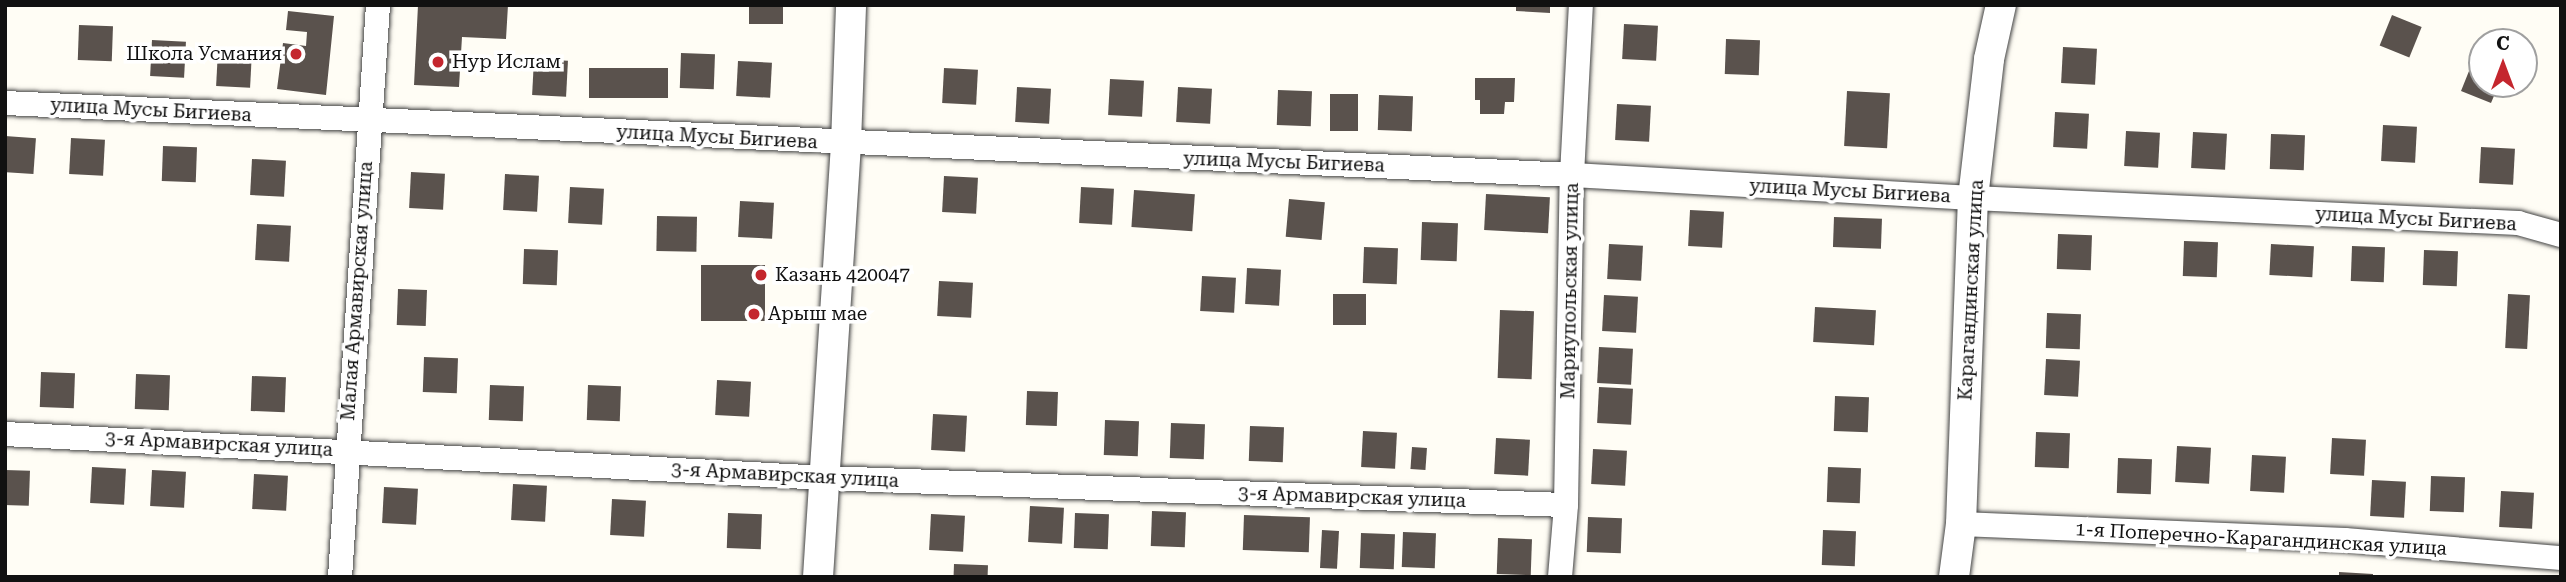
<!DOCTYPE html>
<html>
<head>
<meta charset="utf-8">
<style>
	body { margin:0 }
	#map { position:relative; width:2566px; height:582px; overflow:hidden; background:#fffdf5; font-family:"Roboto Serif",serif }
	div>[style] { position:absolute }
	.building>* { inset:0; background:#5a524d; transform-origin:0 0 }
	.roads { filter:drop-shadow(0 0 2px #444) drop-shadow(0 0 2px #444) }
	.minor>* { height:24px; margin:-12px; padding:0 12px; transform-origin:12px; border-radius:12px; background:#fff }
	.tertiary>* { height:30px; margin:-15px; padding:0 15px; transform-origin:15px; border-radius:15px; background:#fff }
	.dots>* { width:19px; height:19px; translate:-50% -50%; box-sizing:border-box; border:4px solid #fff; border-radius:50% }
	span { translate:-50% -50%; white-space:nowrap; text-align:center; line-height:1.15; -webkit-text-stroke:7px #fff; paint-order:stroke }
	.poi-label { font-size:19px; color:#111 }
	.right { translate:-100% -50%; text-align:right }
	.left { translate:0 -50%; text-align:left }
	.street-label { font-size:19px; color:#111 }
	.frame { position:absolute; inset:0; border:7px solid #111; pointer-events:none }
	.north { position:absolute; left:2468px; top:28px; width:70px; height:70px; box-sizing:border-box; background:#fff; border:2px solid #a0a0a0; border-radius:50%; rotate:0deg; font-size:19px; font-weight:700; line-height:28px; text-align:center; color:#111 }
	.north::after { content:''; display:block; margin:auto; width:24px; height:32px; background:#c4262e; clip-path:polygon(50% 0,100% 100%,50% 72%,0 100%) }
</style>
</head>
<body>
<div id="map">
	<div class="building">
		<i style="clip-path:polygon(418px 5px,508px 5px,506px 39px,462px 37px,459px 87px,414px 85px)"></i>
		<i style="left:749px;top:5px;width:34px;height:19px"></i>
		<i style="clip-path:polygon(1516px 5px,1550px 5px,1550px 13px,1516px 11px)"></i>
		<i style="clip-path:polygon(288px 11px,334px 16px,326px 95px,277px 89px,283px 43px,306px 46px,307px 32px,286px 30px)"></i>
		<i style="left:2392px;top:15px;width:32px;height:33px;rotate:22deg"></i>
		<i style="left:1624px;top:24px;width:34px;height:35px;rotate:3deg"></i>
		<i style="left:79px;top:25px;width:34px;height:35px;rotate:2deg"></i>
		<i style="left:1726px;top:39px;width:34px;height:35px;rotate:2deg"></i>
		<i style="left:152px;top:40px;width:34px;height:36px;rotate:3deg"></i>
		<i style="left:2063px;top:47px;width:34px;height:36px;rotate:3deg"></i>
		<i style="left:218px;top:50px;width:34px;height:36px;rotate:3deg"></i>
		<i style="left:681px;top:53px;width:34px;height:35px;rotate:2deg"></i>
		<i style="left:534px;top:59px;width:34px;height:36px;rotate:3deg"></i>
		<i style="left:738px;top:61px;width:34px;height:35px;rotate:3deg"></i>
		<i style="clip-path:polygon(2473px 61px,2482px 64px,2482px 84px,2499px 84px,2491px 103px,2461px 91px)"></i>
		<i style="left:589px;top:68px;width:79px;height:30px"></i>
		<i style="left:944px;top:68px;width:34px;height:35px;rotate:3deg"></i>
		<i style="clip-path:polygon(1475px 78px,1515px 78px,1514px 102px,1505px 102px,1504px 114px,1480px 114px,1480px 100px,1475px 100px)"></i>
		<i style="left:1110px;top:79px;width:34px;height:36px;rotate:3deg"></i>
		<i style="left:1017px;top:87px;width:34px;height:35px;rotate:3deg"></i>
		<i style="left:1178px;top:87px;width:34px;height:35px;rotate:3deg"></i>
		<i style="left:1278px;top:90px;width:34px;height:35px;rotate:2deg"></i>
		<i style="left:1847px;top:91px;width:43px;height:55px;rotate:3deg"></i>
		<i style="left:1358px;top:94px;width:37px;height:28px;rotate:90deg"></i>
		<i style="left:1379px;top:95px;width:34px;height:35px;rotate:2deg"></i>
		<i style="left:1617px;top:104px;width:34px;height:36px;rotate:3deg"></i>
		<i style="left:2055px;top:112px;width:34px;height:35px;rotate:3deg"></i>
		<i style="left:2383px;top:125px;width:34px;height:36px;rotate:3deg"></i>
		<i style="left:2126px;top:131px;width:34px;height:35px;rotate:3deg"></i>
		<i style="left:2193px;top:132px;width:34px;height:36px;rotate:3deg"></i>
		<i style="left:2271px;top:134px;width:34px;height:35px;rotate:2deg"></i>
		<i style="left:5px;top:136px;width:31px;height:36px;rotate:4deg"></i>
		<i style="left:71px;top:138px;width:34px;height:36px;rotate:3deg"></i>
		<i style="left:163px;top:146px;width:34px;height:35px;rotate:2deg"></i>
		<i style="left:2481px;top:147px;width:34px;height:36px;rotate:3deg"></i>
		<i style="left:252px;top:159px;width:34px;height:36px;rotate:3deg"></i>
		<i style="left:411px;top:172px;width:34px;height:36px;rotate:3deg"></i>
		<i style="left:505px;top:174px;width:34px;height:36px;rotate:3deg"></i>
		<i style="left:944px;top:176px;width:34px;height:36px;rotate:3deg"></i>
		<i style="left:570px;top:187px;width:34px;height:36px;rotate:3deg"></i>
		<i style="left:1081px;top:187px;width:33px;height:36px;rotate:3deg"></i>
		<i style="left:1134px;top:190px;width:61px;height:37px;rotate:4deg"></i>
		<i style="left:1486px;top:194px;width:64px;height:36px;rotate:3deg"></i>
		<i style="left:1289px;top:199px;width:36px;height:38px;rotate:5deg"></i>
		<i style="left:740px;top:201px;width:34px;height:36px;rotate:3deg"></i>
		<i style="left:1690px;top:210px;width:34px;height:36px;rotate:3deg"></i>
		<i style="left:657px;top:216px;width:40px;height:35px;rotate:1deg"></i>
		<i style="left:1834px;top:217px;width:48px;height:30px;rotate:2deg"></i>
		<i style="left:1422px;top:222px;width:36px;height:38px;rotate:2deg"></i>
		<i style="left:257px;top:224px;width:34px;height:36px;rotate:3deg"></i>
		<i style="left:2058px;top:234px;width:34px;height:35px;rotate:2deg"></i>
		<i style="left:2184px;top:241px;width:34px;height:35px;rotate:2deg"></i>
		<i style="left:1609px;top:244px;width:34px;height:35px;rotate:3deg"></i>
		<i style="left:2271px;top:244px;width:43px;height:31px;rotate:3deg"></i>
		<i style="left:2352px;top:246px;width:33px;height:35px;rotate:2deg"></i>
		<i style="left:1364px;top:247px;width:34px;height:36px;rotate:2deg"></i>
		<i style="left:524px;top:249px;width:34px;height:35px;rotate:2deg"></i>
		<i style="left:2424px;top:250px;width:34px;height:35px;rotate:2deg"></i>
		<i style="left:701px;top:265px;width:64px;height:56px"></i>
		<i style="left:1247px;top:268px;width:34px;height:36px;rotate:3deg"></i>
		<i style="left:1202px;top:276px;width:34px;height:35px;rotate:3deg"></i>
		<i style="left:939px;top:281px;width:34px;height:35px;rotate:3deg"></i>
		<i style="left:398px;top:289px;width:29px;height:36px;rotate:2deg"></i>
		<i style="left:1333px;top:294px;width:33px;height:31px"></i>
		<i style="left:2508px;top:294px;width:22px;height:54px;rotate:3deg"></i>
		<i style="left:1604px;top:295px;width:34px;height:36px;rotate:3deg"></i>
		<i style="left:1815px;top:307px;width:61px;height:35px;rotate:3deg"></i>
		<i style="left:1500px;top:310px;width:34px;height:68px;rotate:2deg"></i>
		<i style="left:2047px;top:313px;width:34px;height:35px;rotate:2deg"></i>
		<i style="left:1599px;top:347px;width:34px;height:36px;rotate:3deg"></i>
		<i style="left:424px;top:357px;width:34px;height:35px;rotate:2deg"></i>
		<i style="left:2046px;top:359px;width:34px;height:36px;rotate:3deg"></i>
		<i style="left:41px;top:372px;width:34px;height:35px;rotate:2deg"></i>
		<i style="left:136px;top:374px;width:34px;height:35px;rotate:2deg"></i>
		<i style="left:252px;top:376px;width:34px;height:35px;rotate:2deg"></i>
		<i style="left:717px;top:380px;width:34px;height:35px;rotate:3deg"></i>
		<i style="left:490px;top:385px;width:34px;height:35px;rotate:2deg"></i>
		<i style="left:588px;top:385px;width:33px;height:35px;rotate:2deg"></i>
		<i style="left:1599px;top:387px;width:34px;height:36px;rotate:3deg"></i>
		<i style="left:1027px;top:391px;width:31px;height:34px;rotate:2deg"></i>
		<i style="left:1835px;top:396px;width:34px;height:35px;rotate:2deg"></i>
		<i style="left:933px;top:414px;width:34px;height:36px;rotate:3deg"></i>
		<i style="left:1105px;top:420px;width:34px;height:35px;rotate:2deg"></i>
		<i style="left:1171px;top:423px;width:34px;height:35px;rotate:2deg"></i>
		<i style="left:1250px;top:426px;width:34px;height:35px;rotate:2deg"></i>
		<i style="left:1363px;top:431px;width:34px;height:36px;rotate:3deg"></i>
		<i style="left:2036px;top:432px;width:34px;height:35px;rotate:2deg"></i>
		<i style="left:1496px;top:438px;width:34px;height:36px;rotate:3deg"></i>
		<i style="left:2332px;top:438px;width:34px;height:36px;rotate:3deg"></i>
		<i style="left:2177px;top:446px;width:34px;height:36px;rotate:3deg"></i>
		<i style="left:1412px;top:447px;width:15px;height:22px;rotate:4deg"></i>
		<i style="left:1593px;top:449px;width:34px;height:35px;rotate:3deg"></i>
		<i style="left:2252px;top:455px;width:34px;height:36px;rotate:3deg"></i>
		<i style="left:2118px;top:458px;width:34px;height:35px;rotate:2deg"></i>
		<i style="left:92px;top:467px;width:34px;height:36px;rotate:3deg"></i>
		<i style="left:1828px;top:467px;width:33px;height:35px;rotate:2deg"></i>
		<i style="left:5px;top:470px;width:25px;height:35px;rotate:2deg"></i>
		<i style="left:152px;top:470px;width:34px;height:36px;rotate:3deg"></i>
		<i style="left:254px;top:474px;width:34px;height:35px;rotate:3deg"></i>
		<i style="left:2431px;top:476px;width:34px;height:35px;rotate:2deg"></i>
		<i style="left:2372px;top:480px;width:34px;height:36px;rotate:3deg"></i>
		<i style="left:513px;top:484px;width:34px;height:36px;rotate:3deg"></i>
		<i style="left:384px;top:487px;width:34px;height:36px;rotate:3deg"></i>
		<i style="left:2501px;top:491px;width:33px;height:36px;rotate:3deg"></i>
		<i style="left:612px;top:499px;width:34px;height:36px;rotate:3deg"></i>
		<i style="left:1030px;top:506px;width:34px;height:36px;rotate:3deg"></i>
		<i style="left:1152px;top:511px;width:34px;height:35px;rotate:2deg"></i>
		<i style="left:728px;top:513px;width:34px;height:35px;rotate:2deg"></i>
		<i style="left:1075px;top:513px;width:34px;height:35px;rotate:2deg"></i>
		<i style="left:931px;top:514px;width:34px;height:36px;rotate:3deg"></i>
		<i style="left:1244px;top:515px;width:66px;height:35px;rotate:2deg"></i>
		<i style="left:1588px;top:517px;width:34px;height:35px;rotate:2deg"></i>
		<i style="left:1322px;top:530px;width:17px;height:38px;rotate:3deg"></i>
		<i style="left:1823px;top:530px;width:33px;height:35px;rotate:2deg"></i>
		<i style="left:1403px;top:532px;width:33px;height:35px;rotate:2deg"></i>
		<i style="left:1361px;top:533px;width:34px;height:35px;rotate:2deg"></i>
		<i style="left:1498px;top:538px;width:34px;height:36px;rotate:2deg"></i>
		<i style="left:954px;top:564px;width:34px;height:13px;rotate:2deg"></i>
		<i style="clip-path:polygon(2339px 572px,2373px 574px,2373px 577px,2339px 577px)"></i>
	</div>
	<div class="roads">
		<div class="minor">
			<i style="left:5px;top:103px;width:1569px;rotate:2.63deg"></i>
			<i style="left:1572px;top:175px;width:402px;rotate:3.3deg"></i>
			<i style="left:1973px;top:198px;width:546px;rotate:2.63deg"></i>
			<i style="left:2518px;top:223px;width:45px;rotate:15.6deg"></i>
			<i style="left:5px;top:434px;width:821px;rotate:3.07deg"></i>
			<i style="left:825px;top:478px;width:741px;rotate:2.09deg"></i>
			<i style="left:1961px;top:524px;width:384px;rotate:2.4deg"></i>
			<i style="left:2345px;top:540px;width:217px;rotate:4.8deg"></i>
			<i style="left:340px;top:577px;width:573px;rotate:-86.2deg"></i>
			<i style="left:1560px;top:577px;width:72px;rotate:-85.2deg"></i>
			<i style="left:1566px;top:505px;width:330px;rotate:-89deg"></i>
			<i style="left:1572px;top:175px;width:170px;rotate:-87deg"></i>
		</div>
		<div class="tertiary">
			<i style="left:818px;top:577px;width:435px;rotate:-86.3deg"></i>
			<i style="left:846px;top:143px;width:138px;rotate:-87.9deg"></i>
			<i style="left:1954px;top:577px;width:53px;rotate:-82.5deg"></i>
			<i style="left:1961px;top:524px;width:326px;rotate:-87.9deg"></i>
			<i style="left:1973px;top:198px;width:140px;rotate:-83.4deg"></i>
			<i style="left:1989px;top:59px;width:55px;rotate:-77.5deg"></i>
		</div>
	</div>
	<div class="dots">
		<i style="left:296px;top:54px;background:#c4262e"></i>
		<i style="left:438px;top:62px;background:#c4262e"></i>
		<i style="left:761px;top:275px;background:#c4262e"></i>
		<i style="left:754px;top:314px;background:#c4262e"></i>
	</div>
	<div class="poi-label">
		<span class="right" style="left:282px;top:54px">Школа Усмания</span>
		<span class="left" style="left:452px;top:62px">Нур Ислам</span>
		<span class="left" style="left:775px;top:275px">Казань 420047</span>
		<span class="left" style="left:768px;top:314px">Арыш мае</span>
	</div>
	<div class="street-label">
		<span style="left:151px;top:110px;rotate:3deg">улица Мусы Бигиева</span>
		<span style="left:717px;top:137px;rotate:3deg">улица Мусы Бигиева</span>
		<span style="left:1284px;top:162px;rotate:2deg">улица Мусы Бигиева</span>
		<span style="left:1850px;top:191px;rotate:3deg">улица Мусы Бигиева</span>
		<span style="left:2416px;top:219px;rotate:3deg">улица Мусы Бигиева</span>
		<span style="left:1971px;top:290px;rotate:-87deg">Карагандинская улица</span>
		<span style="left:357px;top:291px;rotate:-86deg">Малая Армавирская улица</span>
		<span style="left:1570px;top:291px;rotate:-89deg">Мариупольская улица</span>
		<span style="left:219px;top:444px;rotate:3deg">3-я Армавирская улица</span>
		<span style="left:785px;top:475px;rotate:3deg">3-я Армавирская улица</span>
		<span style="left:1352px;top:497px;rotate:2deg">3-я Армавирская улица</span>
		<span style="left:2261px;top:539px;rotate:3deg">1-я Поперечно-Карагандинская улица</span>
	</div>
	<div class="frame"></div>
	<div class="north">С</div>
</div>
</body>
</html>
